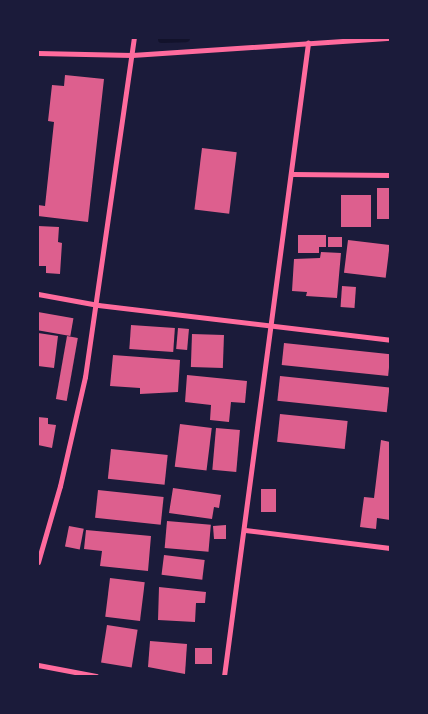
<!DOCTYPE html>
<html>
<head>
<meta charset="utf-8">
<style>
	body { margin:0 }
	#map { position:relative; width:428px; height:714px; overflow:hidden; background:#1b1b3a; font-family:Lato,sans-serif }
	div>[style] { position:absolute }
	.stream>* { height:8px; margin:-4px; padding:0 4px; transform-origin:4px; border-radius:4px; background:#12122b }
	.building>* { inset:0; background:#dd5f8e; transform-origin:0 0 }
	.minor>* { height:5px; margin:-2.5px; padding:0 2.5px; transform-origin:2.5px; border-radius:2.5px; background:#ff6b9d }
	span { translate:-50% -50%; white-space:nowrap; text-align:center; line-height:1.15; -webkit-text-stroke:4px #1b1b3a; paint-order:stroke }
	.frame { position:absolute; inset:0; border:39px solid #1b1b3a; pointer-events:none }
</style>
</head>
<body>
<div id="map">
	<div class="stream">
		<i style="left:162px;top:39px;width:24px;rotate:-2deg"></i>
	</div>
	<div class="building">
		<i style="clip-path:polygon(65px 75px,104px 79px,88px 222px,38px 216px,38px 205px,45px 206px,54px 122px,48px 121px,52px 85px,64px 86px)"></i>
		<i style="left:202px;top:148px;width:35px;height:62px;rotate:7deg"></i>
		<i style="left:377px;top:188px;width:13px;height:31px"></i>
		<i style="left:341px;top:195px;width:30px;height:32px"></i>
		<i style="clip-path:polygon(38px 226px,59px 227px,58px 242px,62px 243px,60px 274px,46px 273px,46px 266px,38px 266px)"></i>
		<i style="clip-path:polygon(298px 235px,326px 235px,326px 247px,319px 247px,319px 253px,298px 253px)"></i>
		<i style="left:328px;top:237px;width:14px;height:10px"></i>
		<i style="left:348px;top:240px;width:42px;height:33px;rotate:7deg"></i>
		<i style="clip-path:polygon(321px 252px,341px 253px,337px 298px,306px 296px,307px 292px,292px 291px,294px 259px,320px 258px)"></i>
		<i style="left:342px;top:286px;width:14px;height:21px;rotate:4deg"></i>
		<i style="left:38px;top:312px;width:36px;height:18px;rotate:10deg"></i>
		<i style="left:131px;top:325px;width:44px;height:24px;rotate:4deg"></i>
		<i style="left:178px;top:328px;width:11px;height:21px;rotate:5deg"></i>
		<i style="clip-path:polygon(38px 333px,58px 336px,54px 368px,38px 366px)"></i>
		<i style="left:192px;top:334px;width:32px;height:33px;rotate:2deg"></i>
		<i style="left:67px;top:336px;width:11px;height:64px;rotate:10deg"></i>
		<i style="left:284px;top:343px;width:107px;height:22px;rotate:6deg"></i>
		<i style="clip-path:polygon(113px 355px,180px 360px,178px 392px,140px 394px,140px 388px,110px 386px)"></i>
		<i style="clip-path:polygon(187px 375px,247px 381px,245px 403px,231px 402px,229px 422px,210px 420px,211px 405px,185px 402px)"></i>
		<i style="left:280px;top:376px;width:110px;height:25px;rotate:6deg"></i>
		<i style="left:280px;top:414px;width:68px;height:28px;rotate:6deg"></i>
		<i style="clip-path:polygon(38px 417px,48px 418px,48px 424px,56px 425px,52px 448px,38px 445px)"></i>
		<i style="left:180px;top:424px;width:32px;height:43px;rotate:7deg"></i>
		<i style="left:216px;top:428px;width:24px;height:42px;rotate:5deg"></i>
		<i style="clip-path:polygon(381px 440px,390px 442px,390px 520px,377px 518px,376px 529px,360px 527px,364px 497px,374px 498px)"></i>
		<i style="left:111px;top:449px;width:57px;height:30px;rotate:6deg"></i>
		<i style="clip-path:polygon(173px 488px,221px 495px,219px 508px,214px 507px,212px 519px,169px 513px)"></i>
		<i style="left:261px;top:489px;width:15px;height:23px"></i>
		<i style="left:98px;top:490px;width:66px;height:28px;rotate:6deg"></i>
		<i style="left:167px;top:521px;width:44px;height:27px;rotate:5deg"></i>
		<i style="clip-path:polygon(226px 525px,226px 539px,214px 539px,213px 526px)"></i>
		<i style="left:69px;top:526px;width:15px;height:21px;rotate:11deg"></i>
		<i style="clip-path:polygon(86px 530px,151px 536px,148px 571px,100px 566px,102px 551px,84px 549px)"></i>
		<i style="left:164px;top:555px;width:41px;height:20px;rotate:7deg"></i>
		<i style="left:110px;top:578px;width:35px;height:39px;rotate:7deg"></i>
		<i style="clip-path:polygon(159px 587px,206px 592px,205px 603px,196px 603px,195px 622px,158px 620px)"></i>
		<i style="left:107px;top:625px;width:31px;height:38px;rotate:9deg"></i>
		<i style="clip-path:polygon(150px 641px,187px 644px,185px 674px,148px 667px)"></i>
		<i style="left:195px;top:648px;width:17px;height:16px"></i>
	</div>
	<div class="minor">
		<i style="left:38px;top:53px;width:94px;rotate:1.2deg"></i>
		<i style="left:132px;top:55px;width:259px;rotate:-3.8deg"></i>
		<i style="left:293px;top:174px;width:97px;rotate:0.6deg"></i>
		<i style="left:38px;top:294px;width:61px;rotate:10.4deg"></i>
		<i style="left:98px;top:305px;width:294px;rotate:6.8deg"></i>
		<i style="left:245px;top:530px;width:146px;rotate:7.1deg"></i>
		<i style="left:38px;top:562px;width:79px;rotate:-73.9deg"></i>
		<i style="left:60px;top:486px;width:112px;rotate:-77.1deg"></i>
		<i style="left:85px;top:377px;width:343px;rotate:-81.8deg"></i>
		<i style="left:38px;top:665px;width:59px;rotate:10.7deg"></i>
		<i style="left:224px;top:676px;width:639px;rotate:-82.44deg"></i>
	</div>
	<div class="frame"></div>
</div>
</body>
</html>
